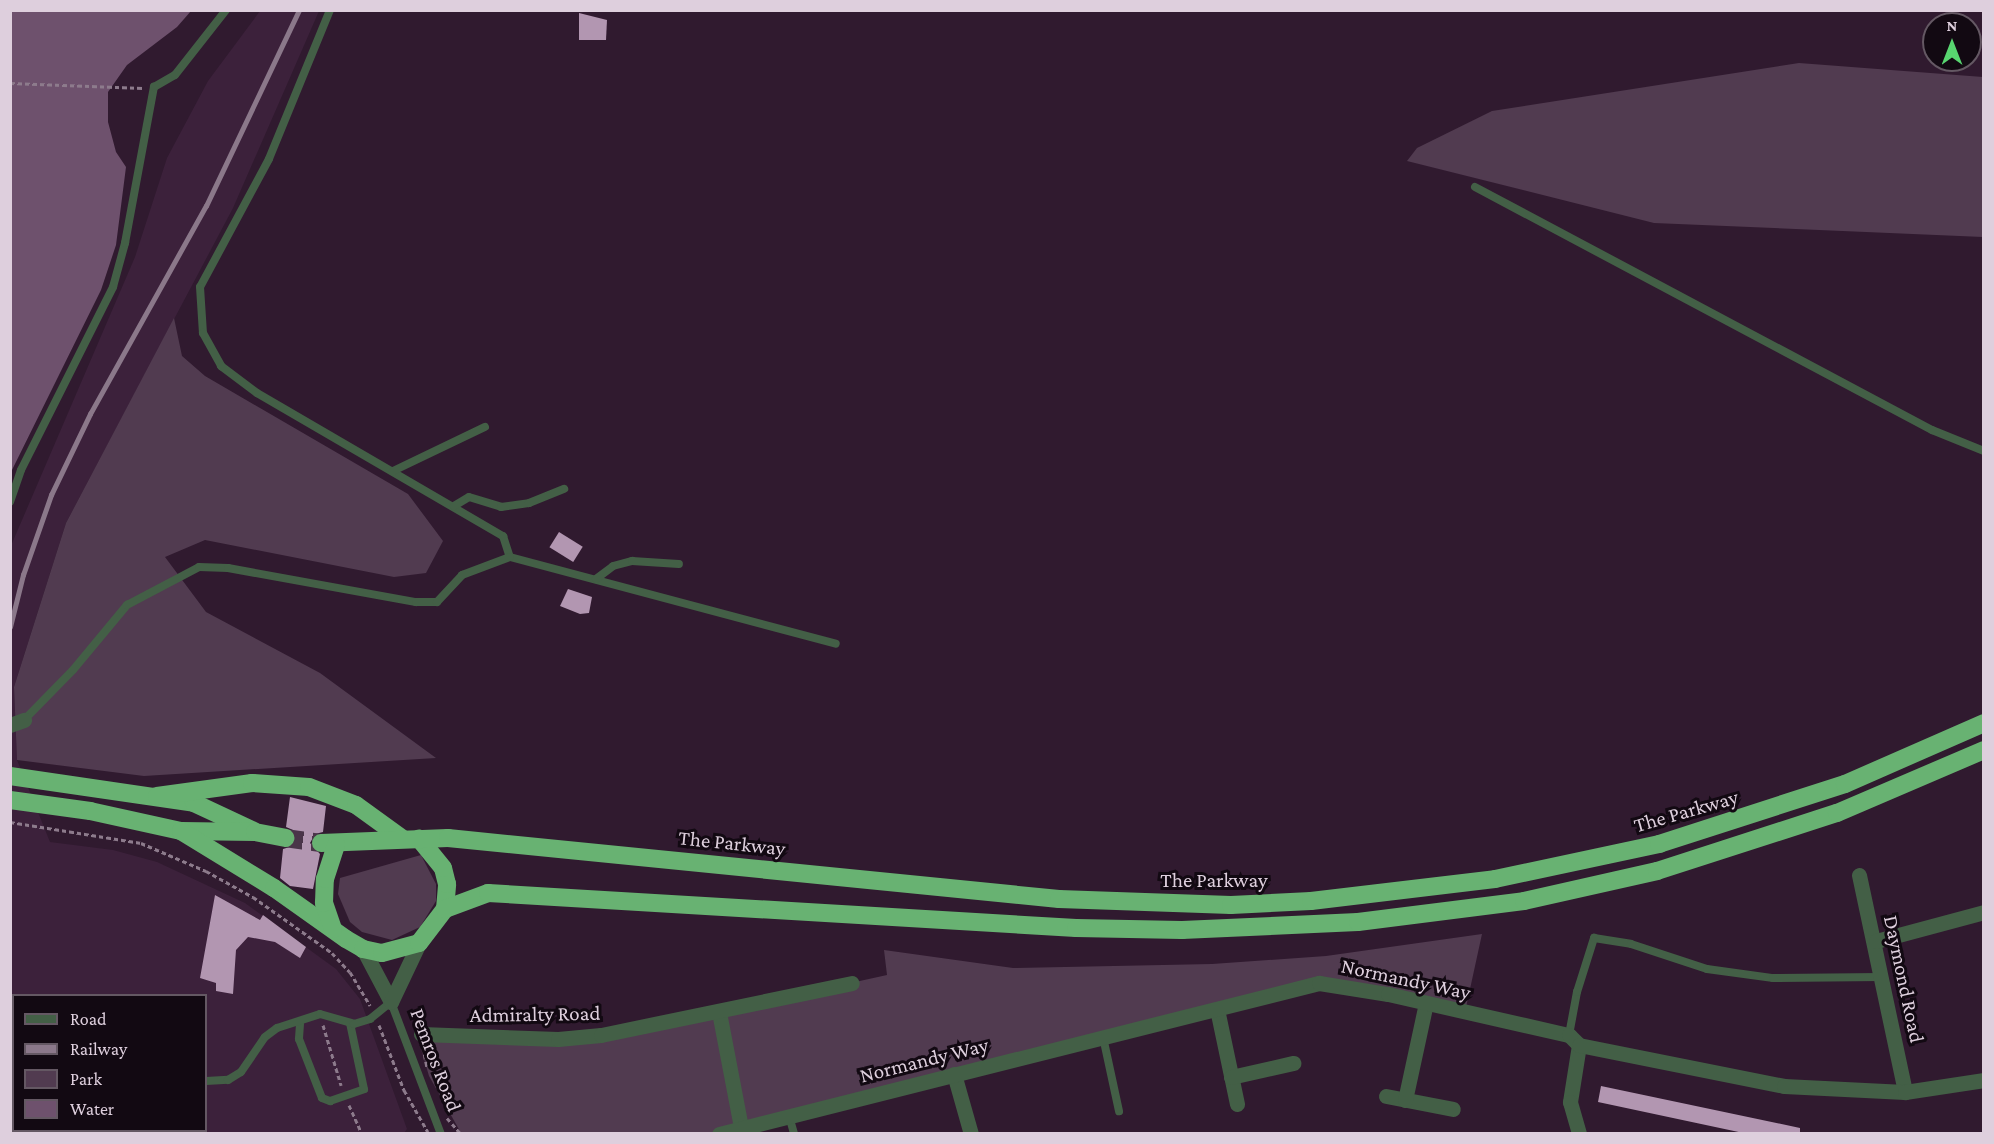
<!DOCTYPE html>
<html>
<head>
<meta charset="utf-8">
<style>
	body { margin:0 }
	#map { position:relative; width:1994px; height:1144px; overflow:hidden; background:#301a2f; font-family:"Crimson Pro",serif }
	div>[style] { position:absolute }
	.built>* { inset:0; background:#3c213b }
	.green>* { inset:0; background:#513b50 }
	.water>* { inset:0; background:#6e516d }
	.building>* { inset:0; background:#b296b1; transform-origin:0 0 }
	.highway-tunnel>* { height:18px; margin-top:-9px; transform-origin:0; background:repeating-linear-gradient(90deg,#4a3549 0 18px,transparent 0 27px) }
	.path>* { height:3px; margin-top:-1.5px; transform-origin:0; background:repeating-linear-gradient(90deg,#8d7b8c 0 4.5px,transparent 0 7.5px) }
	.lane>* { height:8px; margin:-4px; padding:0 4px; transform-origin:4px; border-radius:4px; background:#435f46 }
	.street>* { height:15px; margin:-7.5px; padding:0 7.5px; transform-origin:7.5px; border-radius:7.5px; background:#435f46 }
	.highway>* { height:18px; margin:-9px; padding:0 9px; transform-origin:9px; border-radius:9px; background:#68b272 }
	.rail>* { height:4.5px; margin:-2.25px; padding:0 2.25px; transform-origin:2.25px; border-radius:2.25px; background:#8b788a }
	span { translate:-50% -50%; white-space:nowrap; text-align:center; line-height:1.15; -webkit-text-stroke:6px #120912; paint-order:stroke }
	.street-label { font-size:21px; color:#decfdd }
	.frame { position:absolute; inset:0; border:12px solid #decfdd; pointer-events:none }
	.legend { position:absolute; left:12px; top:994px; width:195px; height:138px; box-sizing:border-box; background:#120912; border:2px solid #645863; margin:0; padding:8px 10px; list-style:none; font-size:18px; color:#decfdd }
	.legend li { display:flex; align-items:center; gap:12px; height:30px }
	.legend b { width:30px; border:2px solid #645863 }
	.north { position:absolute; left:1922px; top:12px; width:60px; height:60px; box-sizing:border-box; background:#120912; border:2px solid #645863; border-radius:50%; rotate:0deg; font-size:16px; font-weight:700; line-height:24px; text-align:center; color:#decfdd }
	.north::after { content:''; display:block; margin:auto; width:21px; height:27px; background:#58d570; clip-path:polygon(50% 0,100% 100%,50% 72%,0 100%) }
</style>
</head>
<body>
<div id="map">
	<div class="built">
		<i style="clip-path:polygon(260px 11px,319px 11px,233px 208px,66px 523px,14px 687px,17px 760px,50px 842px,113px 850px,157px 862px,245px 903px,336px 969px,360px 999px,407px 1129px,404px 1133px,147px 1134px,143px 1131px,206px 1130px,206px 996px,14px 996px,14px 1130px,29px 1133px,11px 1133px,10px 548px,135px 257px,167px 158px,208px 81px)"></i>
	</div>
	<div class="green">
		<i style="clip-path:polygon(1799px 63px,1983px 77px,1983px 237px,1654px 223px,1407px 161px,1417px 148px,1492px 111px)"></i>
		<i style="clip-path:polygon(174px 318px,182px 356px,205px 376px,408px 494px,443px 541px,426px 573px,394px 577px,205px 540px,165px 557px,206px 612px,320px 673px,436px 758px,144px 776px,17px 760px,14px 687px,66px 523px)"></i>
		<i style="clip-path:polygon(421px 855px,436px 884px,436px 901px,420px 927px,392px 940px,362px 932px,350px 922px,338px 894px,340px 878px)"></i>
		<i style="clip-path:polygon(1482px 934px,1465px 1012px,1319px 983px,724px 1133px,461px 1133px,429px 1076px,416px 1032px,558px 1039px,719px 1012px,887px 975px,884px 950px,1013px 968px,1212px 964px,1326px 956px)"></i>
	</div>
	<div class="water">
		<i style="clip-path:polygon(11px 10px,191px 11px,177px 27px,127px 65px,108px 92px,108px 122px,116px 152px,126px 167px,116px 245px,101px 290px,11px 472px)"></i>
	</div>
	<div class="building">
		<i style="clip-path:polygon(579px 13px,607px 20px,606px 40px,579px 40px)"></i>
		<i style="left:559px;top:532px;width:28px;height:18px;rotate:32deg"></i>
		<i style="clip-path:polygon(568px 589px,592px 597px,589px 613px,580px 614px,560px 606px)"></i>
		<i style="clip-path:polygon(290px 797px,326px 806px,323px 832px,315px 834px,310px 843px,320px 854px,313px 889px,290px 886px,280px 878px,283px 849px,293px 846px,296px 840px,293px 830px,286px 827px)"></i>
		<i style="clip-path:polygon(215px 895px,260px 920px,263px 915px,306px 947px,300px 958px,275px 942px,248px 937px,236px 950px,233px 994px,216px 991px,216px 983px,200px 978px)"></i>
		<i style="clip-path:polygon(1601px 1086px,1800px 1128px,1800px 1134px,1748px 1134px,1598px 1102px)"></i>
	</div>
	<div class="highway-tunnel">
		<i style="left:285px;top:838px;width:36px;rotate:8deg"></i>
	</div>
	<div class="path">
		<i style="left:10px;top:83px;width:133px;rotate:2.2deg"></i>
		<i style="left:10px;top:822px;width:133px;rotate:9.1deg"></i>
		<i style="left:141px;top:843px;width:71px;rotate:23.3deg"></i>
		<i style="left:206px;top:871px;width:54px;rotate:29deg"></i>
		<i style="left:253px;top:897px;width:97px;rotate:35.3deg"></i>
		<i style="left:332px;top:953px;width:26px;rotate:47deg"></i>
		<i style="left:350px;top:972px;width:39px;rotate:59deg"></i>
		<i style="left:323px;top:1025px;width:63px;rotate:73.3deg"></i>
		<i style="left:379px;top:1025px;width:70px;rotate:69deg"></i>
		<i style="left:404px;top:1090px;width:48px;rotate:60.3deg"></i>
		<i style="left:423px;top:1047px;width:21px;rotate:79deg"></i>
		<i style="left:349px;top:1105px;width:32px;rotate:66deg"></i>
		<i style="left:447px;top:1118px;width:21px;rotate:49deg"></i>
	</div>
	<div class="lane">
		<i style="left:330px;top:10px;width:161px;rotate:112.3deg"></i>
		<i style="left:269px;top:159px;width:145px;rotate:118.3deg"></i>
		<i style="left:200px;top:287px;width:46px;rotate:86.3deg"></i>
		<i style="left:203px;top:333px;width:38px;rotate:61deg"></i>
		<i style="left:221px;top:366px;width:45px;rotate:36.9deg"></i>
		<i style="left:257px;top:393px;width:285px;rotate:30.2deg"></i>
		<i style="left:503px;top:536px;width:22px;rotate:72deg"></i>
		<i style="left:510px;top:557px;width:337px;rotate:14.9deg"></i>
		<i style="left:1475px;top:187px;width:518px;rotate:28deg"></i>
		<i style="left:1932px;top:430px;width:56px;rotate:22deg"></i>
		<i style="left:393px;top:471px;width:102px;rotate:-25.6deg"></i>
		<i style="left:10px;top:502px;width:34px;rotate:-71deg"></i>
		<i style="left:21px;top:470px;width:205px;rotate:-63.3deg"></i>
		<i style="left:113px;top:287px;width:46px;rotate:-74.7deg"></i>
		<i style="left:125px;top:243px;width:159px;rotate:-79.5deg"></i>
		<i style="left:154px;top:87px;width:24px;rotate:-30deg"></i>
		<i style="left:175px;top:75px;width:83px;rotate:-51.9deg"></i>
		<i style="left:454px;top:506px;width:17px;rotate:-31deg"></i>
		<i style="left:469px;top:497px;width:34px;rotate:17deg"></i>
		<i style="left:501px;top:507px;width:28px;rotate:-8deg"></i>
		<i style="left:529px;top:503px;width:38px;rotate:-22deg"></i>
		<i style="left:596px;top:579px;width:21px;rotate:-37deg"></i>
		<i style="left:613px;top:566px;width:20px;rotate:-15deg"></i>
		<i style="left:632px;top:561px;width:47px;rotate:3.7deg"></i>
		<i style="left:24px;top:720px;width:70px;rotate:-45.6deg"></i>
		<i style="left:73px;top:670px;width:85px;rotate:-50.3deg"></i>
		<i style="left:127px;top:605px;width:81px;rotate:-27.8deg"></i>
		<i style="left:199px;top:567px;width:29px;rotate:2deg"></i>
		<i style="left:228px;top:568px;width:191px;rotate:10.3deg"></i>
		<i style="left:416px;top:602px;width:21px"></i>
		<i style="left:437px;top:602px;width:37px;rotate:-47deg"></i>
		<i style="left:462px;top:575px;width:51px;rotate:-20.6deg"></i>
		<i style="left:300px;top:1024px;width:15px;rotate:94deg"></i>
		<i style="left:299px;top:1039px;width:63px;rotate:68.7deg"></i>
		<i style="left:322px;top:1098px;width:9px;rotate:21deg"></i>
		<i style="left:330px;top:1101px;width:36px;rotate:-19deg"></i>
		<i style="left:364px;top:1089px;width:67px;rotate:-102deg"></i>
		<i style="left:1569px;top:1035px;width:44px;rotate:-79.5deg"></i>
		<i style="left:1577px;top:992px;width:57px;rotate:-72.5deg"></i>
		<i style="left:1594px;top:938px;width:37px;rotate:9deg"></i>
		<i style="left:1631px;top:944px;width:80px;rotate:18.2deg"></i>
		<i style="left:1707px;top:969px;width:67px;rotate:7.8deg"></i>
		<i style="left:1773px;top:978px;width:108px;rotate:-0.5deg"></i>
		<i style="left:1103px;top:1037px;width:76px;rotate:77.8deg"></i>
		<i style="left:206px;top:1081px;width:22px;rotate:-3deg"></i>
		<i style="left:228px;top:1080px;width:15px;rotate:-32deg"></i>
		<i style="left:241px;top:1072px;width:42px;rotate:-55.6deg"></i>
		<i style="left:265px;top:1037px;width:15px;rotate:-37deg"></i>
		<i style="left:277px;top:1028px;width:45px;rotate:-18deg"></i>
		<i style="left:320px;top:1014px;width:35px;rotate:16deg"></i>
		<i style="left:354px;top:1024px;width:17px;rotate:-17deg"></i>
		<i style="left:370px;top:1019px;width:27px;rotate:-39deg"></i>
		<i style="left:391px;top:1002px;width:141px;rotate:69.3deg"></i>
		<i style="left:789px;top:1116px;width:19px;rotate:74deg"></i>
	</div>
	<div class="street">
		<i style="left:10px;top:725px;width:15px;rotate:-20deg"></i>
		<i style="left:1859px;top:875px;width:222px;rotate:78deg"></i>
		<i style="left:1876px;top:941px;width:112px;rotate:-15deg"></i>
		<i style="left:363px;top:949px;width:60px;rotate:62.2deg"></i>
		<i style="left:391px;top:1002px;width:65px;rotate:-64.6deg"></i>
		<i style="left:1217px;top:1009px;width:97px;rotate:78.1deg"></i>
		<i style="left:719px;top:1012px;width:117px;rotate:79.2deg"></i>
		<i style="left:421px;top:1034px;width:137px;rotate:2.1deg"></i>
		<i style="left:558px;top:1039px;width:43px;rotate:-5.3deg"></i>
		<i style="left:601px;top:1035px;width:256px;rotate:-11.7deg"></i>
		<i style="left:1579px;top:1045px;width:58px;rotate:99deg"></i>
		<i style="left:1570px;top:1102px;width:33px;rotate:74deg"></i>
		<i style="left:954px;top:1074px;width:62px;rotate:74.2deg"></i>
		<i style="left:1231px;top:1077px;width:64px;rotate:-12.7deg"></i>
		<i style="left:1386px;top:1096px;width:68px;rotate:11deg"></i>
		<i style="left:1405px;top:1100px;width:99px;rotate:-77.8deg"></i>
		<i style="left:719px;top:1134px;width:619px;rotate:-14.13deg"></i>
		<i style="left:1319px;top:983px;width:70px;rotate:9.1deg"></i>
		<i style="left:1388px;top:994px;width:186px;rotate:12.8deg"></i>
		<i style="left:1569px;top:1035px;width:14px;rotate:45deg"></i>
		<i style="left:1579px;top:1045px;width:209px;rotate:11.3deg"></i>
		<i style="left:1784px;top:1086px;width:121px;rotate:2.8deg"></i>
		<i style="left:1905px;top:1092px;width:80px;rotate:-8.6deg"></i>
	</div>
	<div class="highway">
		<i style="left:10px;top:776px;width:186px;rotate:8.3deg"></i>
		<i style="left:194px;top:803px;width:66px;rotate:25deg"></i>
		<i style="left:157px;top:796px;width:96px;rotate:-7.8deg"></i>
		<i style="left:252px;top:783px;width:57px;rotate:4deg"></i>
		<i style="left:309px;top:787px;width:50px;rotate:21deg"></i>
		<i style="left:356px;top:805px;width:58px;rotate:35.9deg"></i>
		<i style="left:10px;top:800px;width:81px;rotate:7.8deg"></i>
		<i style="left:90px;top:811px;width:93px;rotate:12.4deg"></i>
		<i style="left:181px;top:831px;width:74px;rotate:0.8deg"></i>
		<i style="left:255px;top:832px;width:31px;rotate:11deg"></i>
		<i style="left:181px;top:831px;width:109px;rotate:31.5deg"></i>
		<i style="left:274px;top:888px;width:88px;rotate:35.3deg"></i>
		<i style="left:346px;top:939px;width:20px;rotate:30deg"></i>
		<i style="left:363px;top:949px;width:19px;rotate:12deg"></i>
		<i style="left:382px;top:953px;width:38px;rotate:-15deg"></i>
		<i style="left:419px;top:943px;width:43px;rotate:-52.6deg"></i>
		<i style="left:445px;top:909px;width:25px;rotate:-85deg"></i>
		<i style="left:447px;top:884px;width:16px;rotate:-104deg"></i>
		<i style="left:443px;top:868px;width:38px;rotate:-129deg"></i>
		<i style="left:321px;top:843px;width:127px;rotate:-2.3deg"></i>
		<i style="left:448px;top:838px;width:614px;rotate:5.7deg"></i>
		<i style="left:1059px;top:899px;width:172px;rotate:2deg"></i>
		<i style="left:1231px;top:905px;width:80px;rotate:-2.9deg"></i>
		<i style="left:1311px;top:901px;width:185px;rotate:-6.8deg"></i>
		<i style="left:1495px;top:879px;width:168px;rotate:-12deg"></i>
		<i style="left:1659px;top:844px;width:195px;rotate:-17.9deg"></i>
		<i style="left:1845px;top:784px;width:152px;rotate:-23.7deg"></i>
		<i style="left:445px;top:909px;width:46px;rotate:-20.4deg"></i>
		<i style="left:488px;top:893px;width:589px;rotate:3.41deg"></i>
		<i style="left:1076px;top:928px;width:106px;rotate:1.1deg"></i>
		<i style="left:1182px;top:930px;width:176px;rotate:-2.6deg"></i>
		<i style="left:1358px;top:922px;width:167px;rotate:-7.2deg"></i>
		<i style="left:1524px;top:901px;width:136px;rotate:-12.7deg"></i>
		<i style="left:1657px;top:871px;width:189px;rotate:-17.9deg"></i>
		<i style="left:1837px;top:813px;width:160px;rotate:-23.2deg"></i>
		<i style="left:333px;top:929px;width:28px;rotate:-109deg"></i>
		<i style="left:324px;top:903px;width:24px;rotate:-88deg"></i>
		<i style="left:325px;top:879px;width:36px;rotate:-72deg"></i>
	</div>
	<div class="rail">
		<i style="left:10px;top:627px;width:54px;rotate:-76deg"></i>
		<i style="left:23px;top:575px;width:85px;rotate:-70.7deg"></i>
		<i style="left:51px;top:495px;width:90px;rotate:-64.3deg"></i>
		<i style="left:90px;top:414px;width:238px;rotate:-60.9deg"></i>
		<i style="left:206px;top:206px;width:217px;rotate:-64.6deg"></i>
		<i style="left:10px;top:1023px;width:4px;rotate:14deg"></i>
		<i style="left:197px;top:1130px;width:6px;rotate:45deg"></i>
	</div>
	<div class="street-label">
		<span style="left:1686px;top:811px;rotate:-16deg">The Parkway</span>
		<span style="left:732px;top:843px;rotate:6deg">The Parkway</span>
		<span style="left:1214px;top:880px">The Parkway</span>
		<span style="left:1406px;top:979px;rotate:12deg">Normandy Way</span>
		<span style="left:1904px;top:979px;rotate:78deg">Daymond Road</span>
		<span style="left:535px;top:1014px;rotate:-1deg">Admiralty Road</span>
		<span style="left:436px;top:1060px;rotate:69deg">Pemros Road</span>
		<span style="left:924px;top:1060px;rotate:-14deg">Normandy Way</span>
	</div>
	<div class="frame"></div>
	<ul class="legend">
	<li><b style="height:8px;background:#435f46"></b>Road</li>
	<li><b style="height:8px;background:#8b788a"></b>Railway</li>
	<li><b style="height:16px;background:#513b50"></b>Park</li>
	<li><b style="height:16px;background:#6e516d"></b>Water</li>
	</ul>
	<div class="north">N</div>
</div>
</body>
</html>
